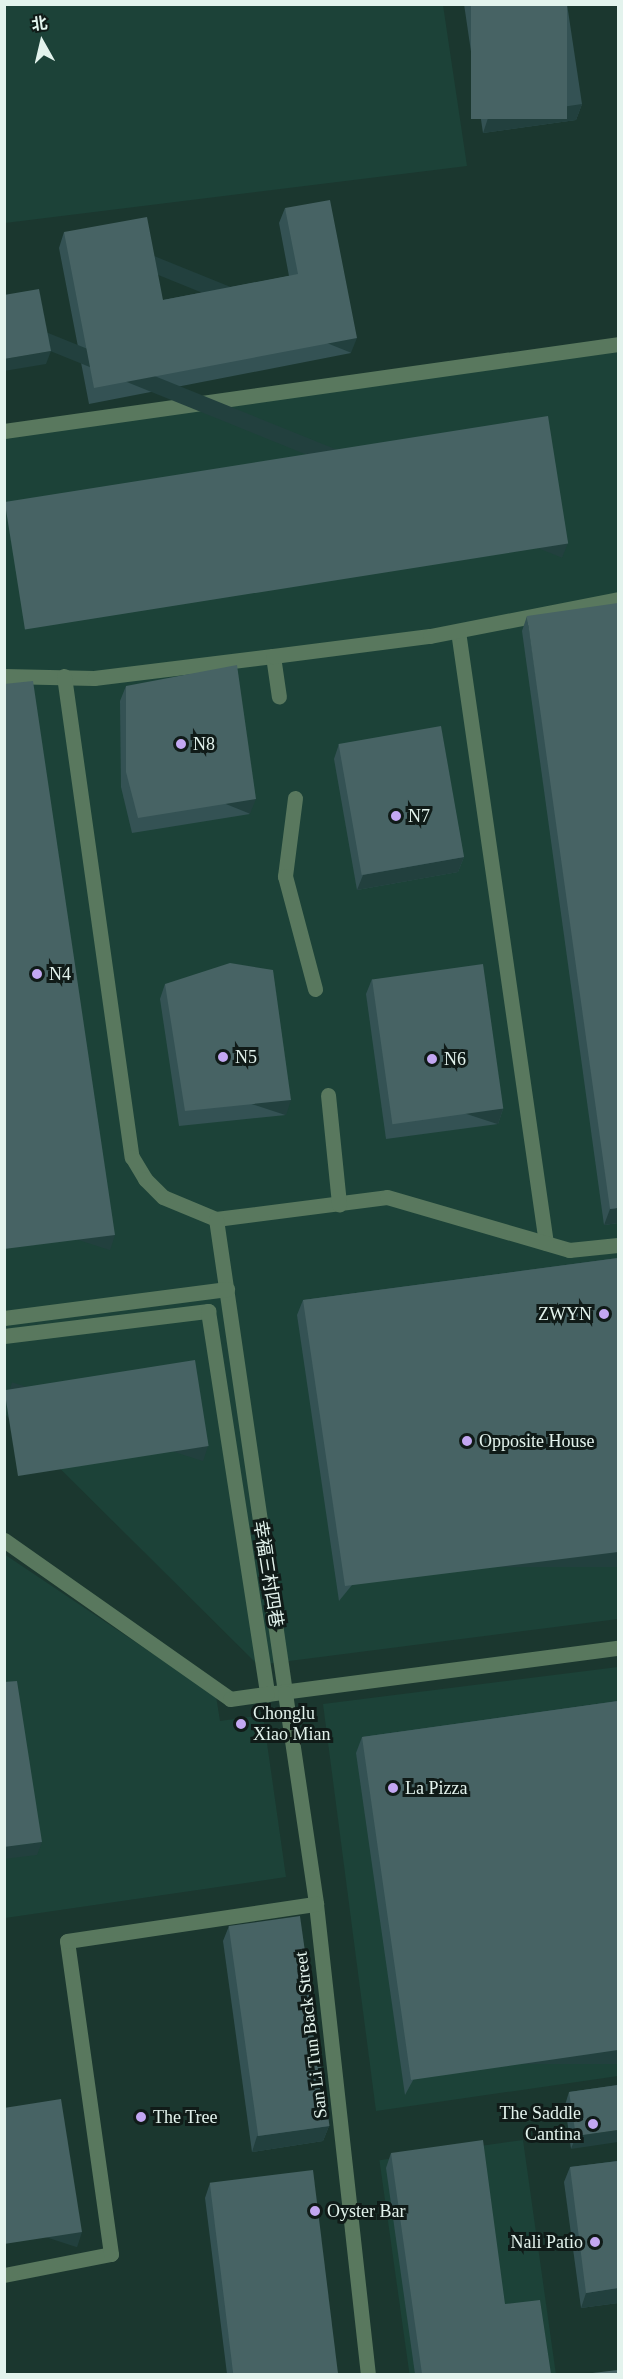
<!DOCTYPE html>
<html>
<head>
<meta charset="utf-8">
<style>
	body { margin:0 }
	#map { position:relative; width:623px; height:2379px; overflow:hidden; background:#1b372f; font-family:"Times New Roman","Noto Sans SC",serif }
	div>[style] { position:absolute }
	.built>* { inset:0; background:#1c4238; transform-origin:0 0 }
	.pedestrian>* { height:15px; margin:-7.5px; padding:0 7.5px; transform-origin:7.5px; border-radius:7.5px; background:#59785e }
	.minor>* { height:15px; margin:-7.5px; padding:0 7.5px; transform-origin:7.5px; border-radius:7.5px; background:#59785e }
	.wall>* { inset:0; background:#345254 }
	.shaded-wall>* { inset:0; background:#22403e; transform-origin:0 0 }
	.building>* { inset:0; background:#476364; transform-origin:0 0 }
	.dots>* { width:16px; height:16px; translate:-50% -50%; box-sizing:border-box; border:3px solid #101b18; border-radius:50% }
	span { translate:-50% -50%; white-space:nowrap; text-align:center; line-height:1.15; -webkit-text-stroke:6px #101b18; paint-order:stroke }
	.poi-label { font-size:18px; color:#e3f3ed }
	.left { translate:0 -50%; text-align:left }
	.right { translate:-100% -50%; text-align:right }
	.street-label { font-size:18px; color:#e3f3ed }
	.frame { position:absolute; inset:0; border:6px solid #e3f3ed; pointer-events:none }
	.north { position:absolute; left:12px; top:12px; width:60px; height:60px; -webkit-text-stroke:4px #101b18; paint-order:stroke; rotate:352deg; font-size:16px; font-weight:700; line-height:24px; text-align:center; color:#e3f3ed }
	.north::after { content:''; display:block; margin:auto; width:21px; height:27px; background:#e3f3ed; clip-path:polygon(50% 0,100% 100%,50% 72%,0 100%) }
</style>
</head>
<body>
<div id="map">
	<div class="built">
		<i style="clip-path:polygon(4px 5px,443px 5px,467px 166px,5px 223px)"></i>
		<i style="clip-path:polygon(618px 344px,618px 1619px,258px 1665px,5px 1414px,4px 431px)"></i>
		<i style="clip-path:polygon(4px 1554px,216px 1696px,220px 1721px,263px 1715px,286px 1877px,5px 1918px)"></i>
		<i style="clip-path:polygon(618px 1667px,618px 2076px,376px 2111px,323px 1704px)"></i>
		<i style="left:523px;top:2140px;width:236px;height:145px;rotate:82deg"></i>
	</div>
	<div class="pedestrian">
		<i style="left:458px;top:631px;width:618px;rotate:81.82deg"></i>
		<i style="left:273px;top:656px;width:41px;rotate:81.7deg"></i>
		<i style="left:4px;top:676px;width:90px;rotate:1.3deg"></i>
		<i style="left:94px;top:678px;width:180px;rotate:-7deg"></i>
		<i style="left:273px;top:656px;width:158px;rotate:-7.3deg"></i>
		<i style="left:430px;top:636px;width:192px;rotate:-11.1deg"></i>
		<i style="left:64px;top:676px;width:486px;rotate:82deg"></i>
		<i style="left:132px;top:1157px;width:26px;rotate:59deg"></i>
		<i style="left:145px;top:1179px;width:25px;rotate:45deg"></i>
		<i style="left:163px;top:1197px;width:57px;rotate:22.5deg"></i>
		<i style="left:216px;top:1219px;width:172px;rotate:-7.3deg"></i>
		<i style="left:387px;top:1197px;width:190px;rotate:16.2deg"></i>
		<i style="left:569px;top:1250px;width:49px;rotate:-5.8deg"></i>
		<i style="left:295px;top:798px;width:79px;rotate:97.3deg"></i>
		<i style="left:285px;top:876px;width:117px;rotate:75.1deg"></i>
		<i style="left:328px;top:1095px;width:110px;rotate:84.2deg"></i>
		<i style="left:216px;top:1219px;width:479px;rotate:81.7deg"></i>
		<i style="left:4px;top:1318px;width:225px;rotate:-7.4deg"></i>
	</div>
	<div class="minor">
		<i style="left:4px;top:431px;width:620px;rotate:-8.06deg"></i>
		<i style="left:4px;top:1336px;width:206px;rotate:-7deg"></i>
		<i style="left:208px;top:1311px;width:388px;rotate:81.2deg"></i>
		<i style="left:267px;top:1694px;width:354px;rotate:-7.5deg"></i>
		<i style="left:4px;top:1540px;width:276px;rotate:35.1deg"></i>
		<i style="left:230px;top:1699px;width:37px;rotate:-8deg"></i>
		<i style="left:285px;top:1693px;width:213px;rotate:81.6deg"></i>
		<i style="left:316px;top:1904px;width:473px;rotate:83.7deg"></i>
		<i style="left:4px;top:2275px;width:109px;rotate:-11.1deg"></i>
		<i style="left:111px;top:2254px;width:316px;rotate:-98deg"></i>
		<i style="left:67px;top:1941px;width:252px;rotate:-8.5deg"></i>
	</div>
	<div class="wall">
		<i style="clip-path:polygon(464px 4px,567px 4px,582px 104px,576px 120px,483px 133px)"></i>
		<i style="clip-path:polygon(285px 208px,351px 353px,89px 404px,59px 248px,64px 232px,163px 300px,289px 276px,279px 223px)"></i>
		<i style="clip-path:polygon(527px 616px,618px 1223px,604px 1225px,522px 631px)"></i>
		<i style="clip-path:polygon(126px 686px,250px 814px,132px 833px,121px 787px,120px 701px)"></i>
		<i style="clip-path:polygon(339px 744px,464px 857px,458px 872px,357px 890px,334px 759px)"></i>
		<i style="clip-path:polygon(372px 979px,503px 1109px,498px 1124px,386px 1139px,366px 994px)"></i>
		<i style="clip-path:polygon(165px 984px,286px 1115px,179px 1126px,160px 999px)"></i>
		<i style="clip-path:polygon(618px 1258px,339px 1601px,297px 1315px,303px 1300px)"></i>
		<i style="clip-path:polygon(618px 1701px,405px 2095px,356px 1753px,362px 1737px)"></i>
		<i style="clip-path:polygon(229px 1926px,329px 2126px,323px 2141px,252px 2152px,223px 1941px)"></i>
		<i style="clip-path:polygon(618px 2085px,571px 2149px,565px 2105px,569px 2092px)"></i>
		<i style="clip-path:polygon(391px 2153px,505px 2304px,551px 2374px,415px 2374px,386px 2168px)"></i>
		<i style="clip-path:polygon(618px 2161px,618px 2303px,581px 2308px,564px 2182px,570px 2167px)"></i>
		<i style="clip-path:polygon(210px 2183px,339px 2374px,227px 2374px,205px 2198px)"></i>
	</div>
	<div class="shaded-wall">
		<i style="clip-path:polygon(582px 104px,576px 120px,483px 133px,488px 118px)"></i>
		<i style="left:357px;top:338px;width:16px;height:268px;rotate:112deg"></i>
		<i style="clip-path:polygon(51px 351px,46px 364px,4px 371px,4px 359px)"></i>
		<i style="left:568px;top:543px;width:16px;height:570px;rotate:112deg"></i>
		<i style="left:256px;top:799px;width:16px;height:120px;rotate:112deg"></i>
		<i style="clip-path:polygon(464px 857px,458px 872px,357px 890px,363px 875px)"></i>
		<i style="left:291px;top:1100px;width:16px;height:107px;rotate:108deg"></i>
		<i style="left:503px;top:1109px;width:16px;height:112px;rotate:108deg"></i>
		<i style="clip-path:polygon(618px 1208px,618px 1223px,604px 1225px,610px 1209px)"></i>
		<i style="left:115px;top:1235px;width:16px;height:112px;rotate:108deg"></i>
		<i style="left:208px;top:1446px;width:16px;height:206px;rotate:108deg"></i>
		<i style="left:618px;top:1552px;width:15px;height:275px;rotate:90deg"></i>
		<i style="clip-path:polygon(42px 1842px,37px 1855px,4px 1859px,4px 1847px)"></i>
		<i style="left:618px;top:2050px;width:14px;height:209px;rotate:90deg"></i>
		<i style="clip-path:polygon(329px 2126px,323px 2141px,252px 2152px,257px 2136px)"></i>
		<i style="clip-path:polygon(618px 2130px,618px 2142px,571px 2149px,576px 2136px)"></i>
		<i style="left:82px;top:2232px;width:16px;height:79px;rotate:108deg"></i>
		<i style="clip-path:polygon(618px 2288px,618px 2303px,581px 2308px,586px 2293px)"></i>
	</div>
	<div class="building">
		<i style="left:471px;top:4px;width:96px;height:115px"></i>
		<i style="clip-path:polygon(330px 200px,357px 338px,94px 388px,64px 232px,147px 217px,163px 300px,298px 274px,285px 208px)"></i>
		<i style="clip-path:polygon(39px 289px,51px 351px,4px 359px,4px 295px)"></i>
		<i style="left:548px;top:416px;width:129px;height:550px;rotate:81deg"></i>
		<i style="clip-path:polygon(618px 603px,618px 1208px,610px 1209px,527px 616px)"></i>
		<i style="clip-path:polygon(237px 665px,256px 799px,138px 818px,126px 772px,126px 686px)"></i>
		<i style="clip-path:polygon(33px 681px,115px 1235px,4px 1249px,4px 684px)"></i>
		<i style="left:441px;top:726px;width:133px;height:104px;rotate:80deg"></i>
		<i style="clip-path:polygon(230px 963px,273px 970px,291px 1100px,185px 1111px,165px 984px)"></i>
		<i style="left:483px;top:964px;width:146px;height:112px;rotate:82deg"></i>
		<i style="clip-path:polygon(618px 1258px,618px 1552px,345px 1586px,303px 1300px)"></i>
		<i style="left:195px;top:1360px;width:87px;height:193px;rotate:81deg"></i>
		<i style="clip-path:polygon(17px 1681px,42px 1842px,4px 1847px,4px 1682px)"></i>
		<i style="clip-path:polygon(618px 1701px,618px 2050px,411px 2080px,362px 1737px)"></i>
		<i style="left:300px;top:1916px;width:212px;height:72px;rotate:82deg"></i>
		<i style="clip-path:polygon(618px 2085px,618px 2130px,576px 2136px,569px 2092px)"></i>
		<i style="clip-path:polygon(61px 2099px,82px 2232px,4px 2244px,4px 2108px)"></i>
		<i style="clip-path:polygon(483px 2140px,505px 2304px,540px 2300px,551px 2374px,422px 2374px,391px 2153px)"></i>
		<i style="clip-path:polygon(618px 2161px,618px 2288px,586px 2293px,570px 2167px)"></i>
		<i style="left:313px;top:2170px;width:206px;height:104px;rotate:83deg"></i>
		<i style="clip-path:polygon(618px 2370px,618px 2374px,584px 2374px)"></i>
	</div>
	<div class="dots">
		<i style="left:181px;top:744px;background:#c3a7f2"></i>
		<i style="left:396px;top:816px;background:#c3a7f2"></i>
		<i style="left:37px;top:974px;background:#c3a7f2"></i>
		<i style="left:223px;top:1057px;background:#c3a7f2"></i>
		<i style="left:432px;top:1059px;background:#c3a7f2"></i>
		<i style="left:604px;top:1314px;background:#c3a7f2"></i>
		<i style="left:467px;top:1441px;background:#c3a7f2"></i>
		<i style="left:241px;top:1724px;background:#c3a7f2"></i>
		<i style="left:393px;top:1788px;background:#c3a7f2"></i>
		<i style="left:141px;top:2117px;background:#c3a7f2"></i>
		<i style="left:593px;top:2124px;background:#c3a7f2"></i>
		<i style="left:315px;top:2211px;background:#c3a7f2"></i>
		<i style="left:595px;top:2242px;background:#c3a7f2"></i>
	</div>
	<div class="poi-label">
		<span class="left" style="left:193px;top:744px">N8</span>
		<span class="left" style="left:408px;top:816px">N7</span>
		<span class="left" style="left:49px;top:974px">N4</span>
		<span class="left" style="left:235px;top:1057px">N5</span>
		<span class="left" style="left:444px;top:1059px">N6</span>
		<span class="right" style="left:592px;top:1314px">ZWYN</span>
		<span class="left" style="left:479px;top:1441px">Opposite House</span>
		<span class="left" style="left:253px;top:1724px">Chonglu<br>Xiao Mian</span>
		<span class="left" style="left:405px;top:1788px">La Pizza</span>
		<span class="right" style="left:581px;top:2124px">The Saddle<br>Cantina</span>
		<span class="left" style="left:153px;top:2117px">The Tree</span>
		<span class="left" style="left:327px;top:2211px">Oyster Bar</span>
		<span class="right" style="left:583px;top:2242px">Nali Patio</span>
	</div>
	<div class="street-label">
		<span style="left:268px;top:1574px;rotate:81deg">幸福三村四巷</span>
		<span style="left:311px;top:2035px;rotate:-97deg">San Li Tun Back Street</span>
	</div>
	<div class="frame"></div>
	<div class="north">北</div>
</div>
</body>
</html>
